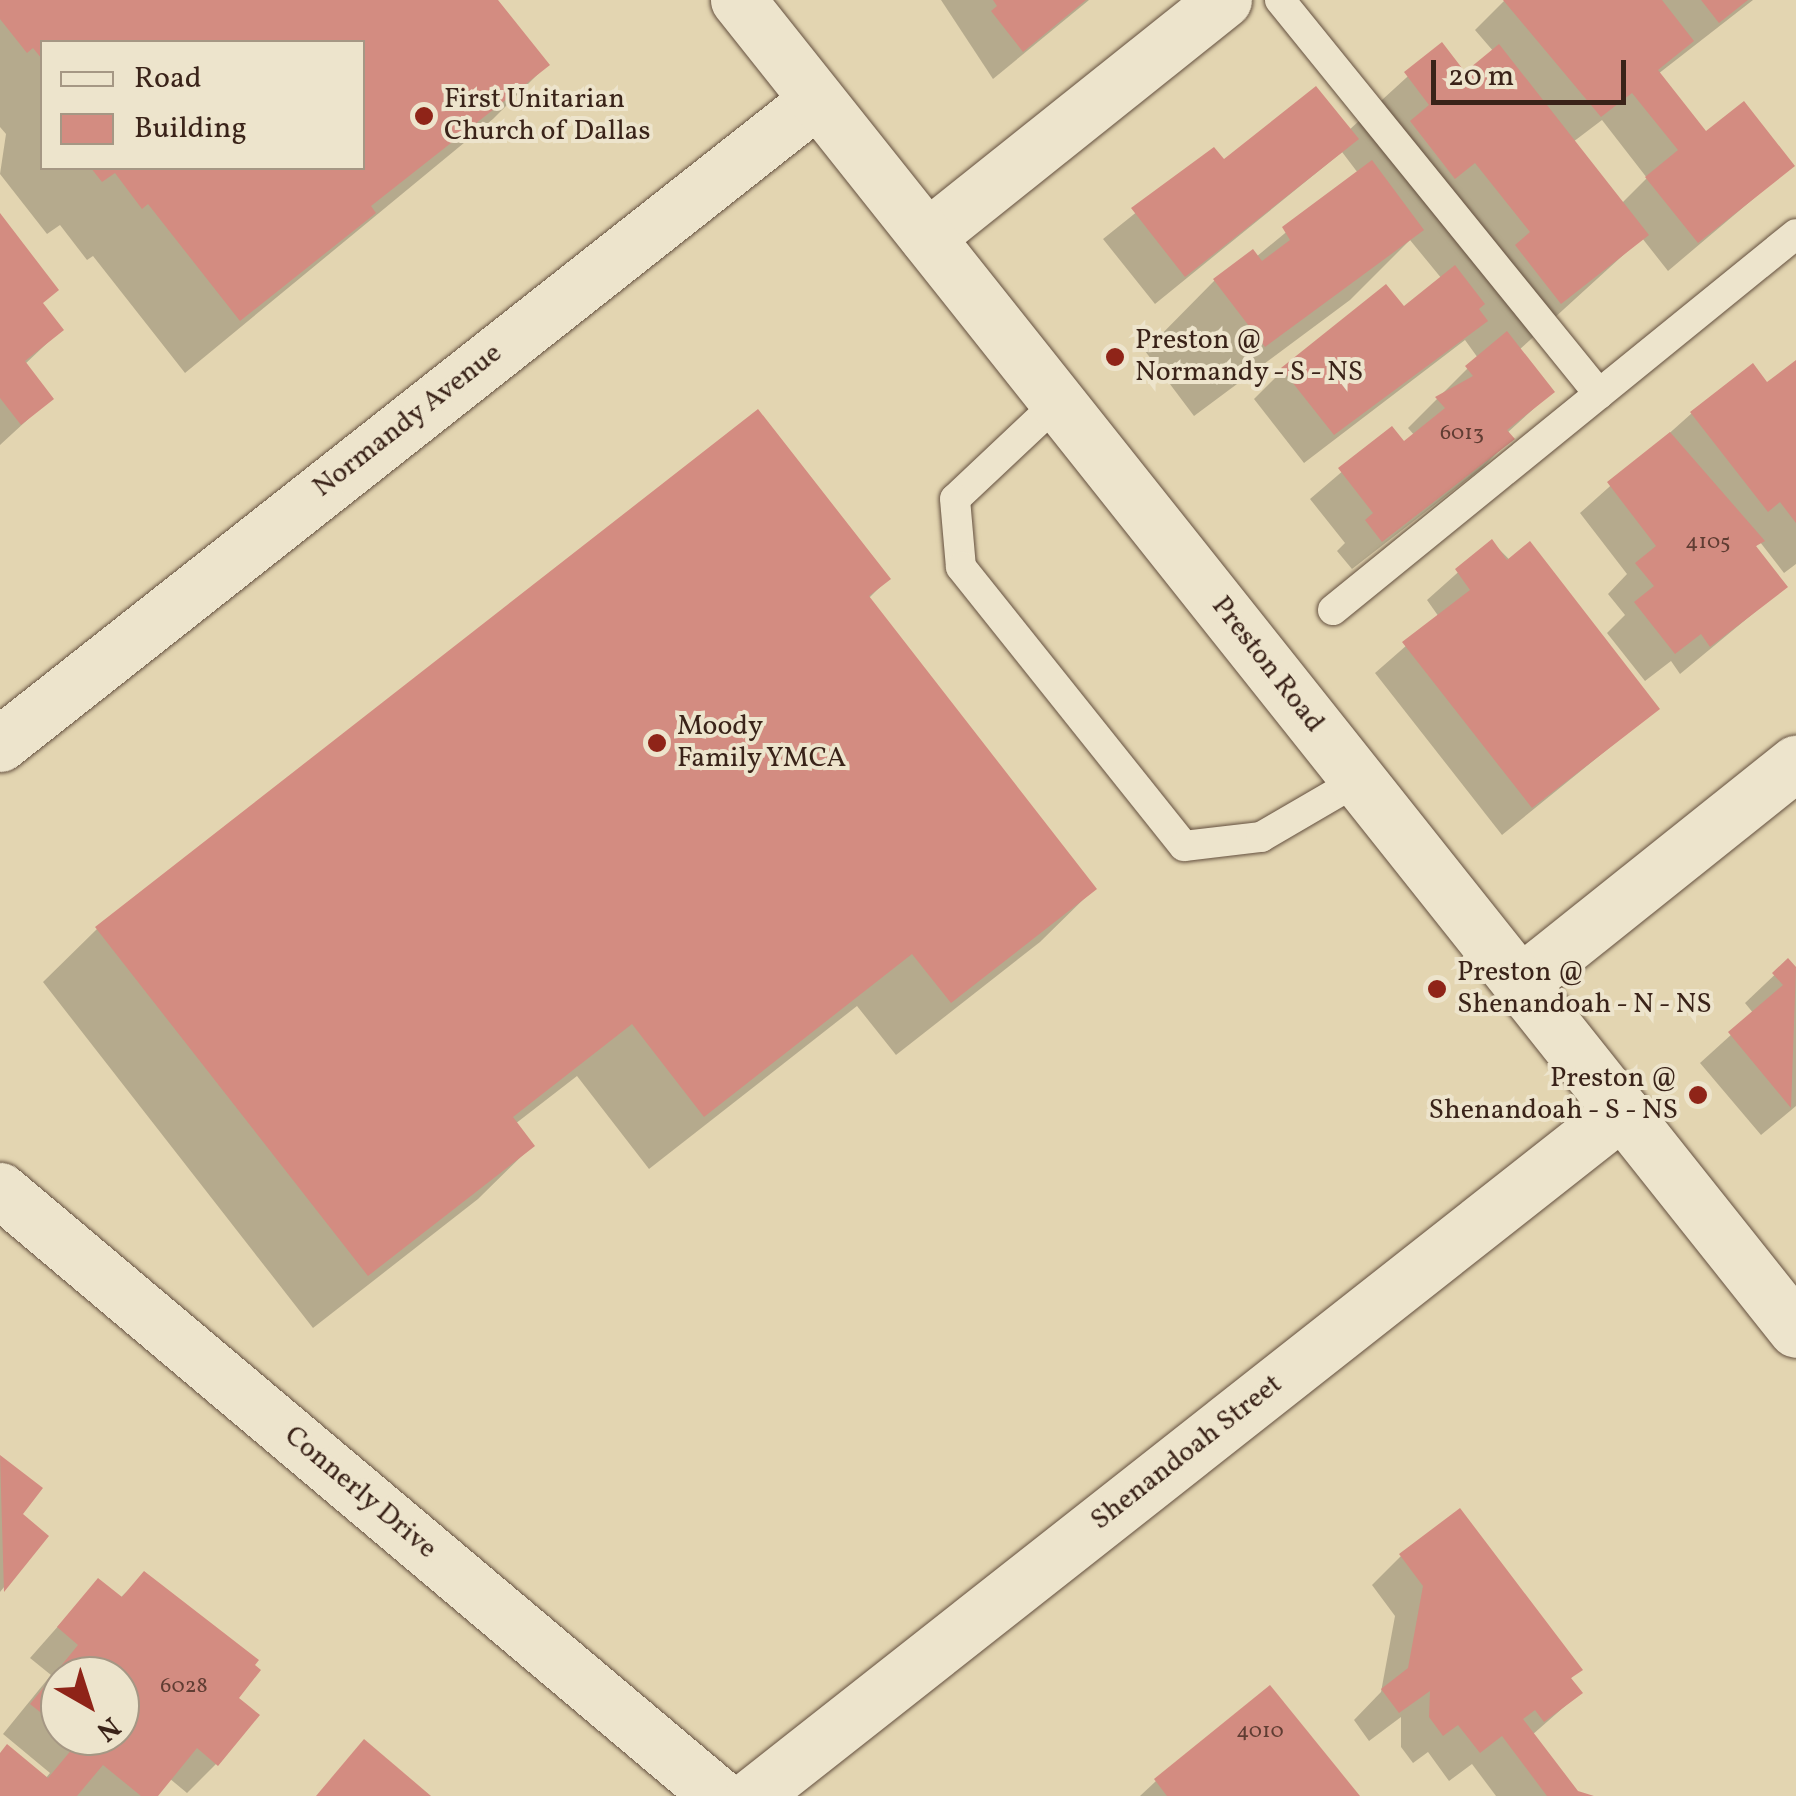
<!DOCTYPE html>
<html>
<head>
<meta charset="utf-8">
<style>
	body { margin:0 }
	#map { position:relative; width:1796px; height:1796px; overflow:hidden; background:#e3d5b1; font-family:Vollkorn,serif }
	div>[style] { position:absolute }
	.shadow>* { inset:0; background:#0003 }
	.building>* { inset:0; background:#d38c81 }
	.roads { filter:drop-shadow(0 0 2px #64503f) drop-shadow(0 0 2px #64503f) }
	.lane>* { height:30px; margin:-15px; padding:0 15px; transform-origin:15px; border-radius:15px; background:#ede4cc }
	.street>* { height:55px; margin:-27.5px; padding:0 27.5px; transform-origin:27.5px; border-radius:27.5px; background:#ede4cc }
	.secondary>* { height:55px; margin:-27.5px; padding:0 27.5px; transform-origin:27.5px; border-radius:27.5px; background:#ede4cc }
	.dots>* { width:28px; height:28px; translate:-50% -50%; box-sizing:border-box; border:5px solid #ede4cc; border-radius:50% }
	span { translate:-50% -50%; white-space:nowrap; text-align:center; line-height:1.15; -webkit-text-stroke:8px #ede4cc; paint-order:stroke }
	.number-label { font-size:22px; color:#603d33 }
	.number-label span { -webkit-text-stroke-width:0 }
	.poi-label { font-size:28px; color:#3a2319 }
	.left { translate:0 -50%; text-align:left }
	.right { translate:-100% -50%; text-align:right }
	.street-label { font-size:28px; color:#3a2319 }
	.legend { position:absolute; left:40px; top:40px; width:325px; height:130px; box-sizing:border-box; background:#ede4cc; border:2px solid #a59784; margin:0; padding:12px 18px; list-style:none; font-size:30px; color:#3a2319 }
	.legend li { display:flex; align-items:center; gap:20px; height:50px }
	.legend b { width:50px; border:2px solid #a59784 }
	.north { position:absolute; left:40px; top:1656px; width:100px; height:100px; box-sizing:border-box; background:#ede4cc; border:2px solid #a59784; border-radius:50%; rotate:141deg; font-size:28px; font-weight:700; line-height:40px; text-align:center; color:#3a2319 }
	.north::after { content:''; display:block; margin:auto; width:35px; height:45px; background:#8f2418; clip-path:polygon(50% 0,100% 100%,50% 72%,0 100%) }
	.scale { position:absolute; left:1431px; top:60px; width:195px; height:45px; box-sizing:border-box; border:5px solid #3a2319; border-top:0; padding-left:12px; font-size:30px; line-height:35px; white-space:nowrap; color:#3a2319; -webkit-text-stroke:8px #ede4cc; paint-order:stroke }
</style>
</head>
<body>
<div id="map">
	<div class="shadow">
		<i style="clip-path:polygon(evenodd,0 0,495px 0,547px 65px,493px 119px,185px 373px,93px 256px,87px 260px,60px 225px,47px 234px,0 174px,6px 134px,0 127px,0 0,42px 42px,362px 42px,362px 168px,42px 168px,42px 42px)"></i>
		<i style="clip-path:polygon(941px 0,1089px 0,993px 79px)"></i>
		<i style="clip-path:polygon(evenodd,1505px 0,1753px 0,1658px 74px,1706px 135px,1792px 166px,1668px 271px,1642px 238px,1519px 350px,1552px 392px,1507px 433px,1511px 439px,1482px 468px,1352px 569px,1337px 551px,1345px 543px,1310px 499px,1392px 429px,1404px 444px,1415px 436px,1408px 428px,1478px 358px,1465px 340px,1304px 463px,1254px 399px,1283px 370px,1403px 309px,1442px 279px,1410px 240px,1350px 300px,1194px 416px,1145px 351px,1215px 280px,1256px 257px,1358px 173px,1342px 152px,1155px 304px,1103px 239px,1214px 150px,1224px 163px,1348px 131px,1441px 46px,1465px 75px,1494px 52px,1475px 30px,1505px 0,1602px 120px,1647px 178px,1621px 204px,1573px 142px,1602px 120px)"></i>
		<i style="clip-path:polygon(0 217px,41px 304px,61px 330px,24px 365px,50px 399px,0 445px)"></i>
		<i style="clip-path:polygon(1796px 363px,1796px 564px,1784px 573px,1760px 542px,1754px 548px,1785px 587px,1680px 674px,1671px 661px,1645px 681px,1607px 633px,1625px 615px,1608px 594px,1627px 574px,1580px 513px,1692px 413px,1767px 386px)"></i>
		<i style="clip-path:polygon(1492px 542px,1657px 709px,1502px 835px,1375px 673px,1439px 617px,1427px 600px)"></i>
		<i style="clip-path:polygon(888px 579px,868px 599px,1094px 889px,1040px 942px,896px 1055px,857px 1006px,649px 1169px,577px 1076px,515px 1124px,532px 1146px,478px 1199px,313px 1328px,43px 982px,97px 929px)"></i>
		<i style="clip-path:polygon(1788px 962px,1796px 970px,1796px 1106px,1761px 1135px,1700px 1063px,1754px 1014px,1745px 1003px)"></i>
		<i style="clip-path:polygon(0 1458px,39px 1489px,19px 1515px,46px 1536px,0 1592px)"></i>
		<i style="clip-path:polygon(1401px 1556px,1579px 1670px,1569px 1680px,1580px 1693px,1532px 1735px,1577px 1794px,1592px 1796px,1496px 1796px,1472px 1764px,1449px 1781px,1428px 1752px,1413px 1763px,1401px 1747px,1401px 1717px,1369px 1741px,1354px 1720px,1381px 1692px,1395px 1616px,1372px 1585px)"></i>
		<i style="clip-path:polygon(evenodd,144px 1575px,235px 1698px,216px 1764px,187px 1793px,169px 1778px,155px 1796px,0 1796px,0 1755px,45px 1779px,50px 1773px,3px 1734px,51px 1675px,30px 1658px,98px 1581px,119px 1599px,144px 1575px,60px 1676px,120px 1676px,120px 1736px,60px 1736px,60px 1676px)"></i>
		<i style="clip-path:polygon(1156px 1781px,1357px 1796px,1140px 1796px)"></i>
	</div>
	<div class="building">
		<i style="clip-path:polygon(0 0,498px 0,550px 65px,371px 206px,376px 213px,240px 321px,148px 204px,142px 209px,115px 173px,102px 182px,91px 168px,362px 168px,362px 42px,42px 42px,42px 59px,33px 48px,27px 53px,0 19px)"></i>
		<i style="clip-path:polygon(993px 0,1086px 0,1023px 52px,991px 11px,997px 6px)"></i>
		<i style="clip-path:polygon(1503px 0,1662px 0,1694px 41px,1658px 70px,1706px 131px,1744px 101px,1795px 166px,1698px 243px,1645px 177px,1678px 150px,1632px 93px,1601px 117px)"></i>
		<i style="clip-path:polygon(1701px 0,1748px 0,1719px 23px)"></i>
		<i style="clip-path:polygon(1442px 42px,1465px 72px,1499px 44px,1649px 235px,1561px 304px,1515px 245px,1530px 232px,1475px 163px,1455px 179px,1410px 121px,1429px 105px,1404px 72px)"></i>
		<i style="clip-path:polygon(1316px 86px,1359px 139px,1185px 277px,1131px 208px,1214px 147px,1224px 159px)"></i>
		<i style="clip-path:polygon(1372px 160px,1424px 230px,1265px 347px,1213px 279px,1253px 249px,1262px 261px,1290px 240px,1282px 227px)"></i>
		<i style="clip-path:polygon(0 213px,59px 290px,43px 303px,64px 330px,25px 361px,54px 399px,21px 425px,0 398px)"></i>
		<i style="clip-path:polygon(1455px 265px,1485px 304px,1479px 309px,1488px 321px,1334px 435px,1281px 368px,1386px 284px,1404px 306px)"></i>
		<i style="clip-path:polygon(1507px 331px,1555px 392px,1507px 430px,1515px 439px,1382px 542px,1365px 520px,1373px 513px,1338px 468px,1392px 426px,1404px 441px,1445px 408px,1435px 397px,1473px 376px,1465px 366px)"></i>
		<i style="clip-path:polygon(1796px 360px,1796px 523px,1780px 502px,1768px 512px,1690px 412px,1753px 363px,1767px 382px)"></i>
		<i style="clip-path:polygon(758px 409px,891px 579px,869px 596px,1097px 889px,951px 1003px,912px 954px,704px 1117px,632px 1024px,513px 1117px,535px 1146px,368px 1276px,95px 927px)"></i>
		<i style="clip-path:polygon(1670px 432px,1765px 541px,1756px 546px,1788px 587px,1710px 647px,1701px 634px,1675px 654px,1634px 602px,1654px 586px,1635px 563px,1656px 546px,1607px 482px)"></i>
		<i style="clip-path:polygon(1492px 539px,1507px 560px,1530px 541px,1660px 709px,1532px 808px,1402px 642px,1470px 590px,1455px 569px)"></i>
		<i style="clip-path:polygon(1788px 958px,1796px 967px,1791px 1108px,1728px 1032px,1783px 985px,1772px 973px)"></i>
		<i style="clip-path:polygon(0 1455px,43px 1488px,23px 1514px,49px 1536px,4px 1592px)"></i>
		<i style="clip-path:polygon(1460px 1508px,1583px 1670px,1571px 1678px,1583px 1693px,1544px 1722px,1535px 1710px,1523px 1719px,1578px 1791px,1594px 1796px,1547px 1796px,1502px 1736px,1480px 1753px,1458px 1725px,1443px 1736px,1429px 1717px,1430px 1691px,1399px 1713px,1381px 1689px,1408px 1668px,1423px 1586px,1399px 1554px)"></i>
		<i style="clip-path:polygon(144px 1571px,259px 1660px,255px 1665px,261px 1670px,239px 1698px,260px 1715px,218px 1766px,197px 1748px,158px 1796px,141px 1796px,103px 1765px,77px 1796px,0 1796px,0 1753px,7px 1744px,48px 1778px,78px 1742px,70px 1736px,120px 1736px,120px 1676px,60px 1676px,60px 1728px,30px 1704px,78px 1645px,57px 1627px,98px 1578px,122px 1597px)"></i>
		<i style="clip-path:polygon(1270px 1685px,1360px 1796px,1167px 1796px,1154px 1779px)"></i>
		<i style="clip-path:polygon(364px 1739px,431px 1796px,316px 1796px)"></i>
	</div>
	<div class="roads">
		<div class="lane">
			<i style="left:1280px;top:0;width:507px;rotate:51deg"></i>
			<i style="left:1058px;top:402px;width:141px;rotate:136.7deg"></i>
			<i style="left:955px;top:499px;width:68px;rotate:85deg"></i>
			<i style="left:961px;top:567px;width:357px;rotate:51.4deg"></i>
			<i style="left:1184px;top:846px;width:78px;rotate:-6.7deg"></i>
			<i style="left:1261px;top:837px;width:113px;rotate:-30.2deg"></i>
			<i style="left:1333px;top:610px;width:596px;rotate:-39.08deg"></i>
		</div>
		<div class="street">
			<i style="left:927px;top:237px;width:380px;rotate:-38.6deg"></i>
			<i style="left:0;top:744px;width:1040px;rotate:-38.25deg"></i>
			<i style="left:1520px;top:983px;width:353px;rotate:-38.6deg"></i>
			<i style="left:0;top:1190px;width:940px;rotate:40.13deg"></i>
			<i style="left:752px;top:1796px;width:1107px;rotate:-38.22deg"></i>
		</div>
		<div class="secondary">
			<i style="left:738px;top:0;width:1699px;rotate:51.5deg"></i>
		</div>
	</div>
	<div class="dots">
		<i style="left:424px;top:116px;background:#8f2418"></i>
		<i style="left:1115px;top:357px;background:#8f2418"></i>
		<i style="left:657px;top:743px;background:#8f2418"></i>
		<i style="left:1437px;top:989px;background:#8f2418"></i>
		<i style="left:1698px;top:1095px;background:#8f2418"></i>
	</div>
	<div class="number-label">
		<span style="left:1462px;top:434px">6013</span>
		<span style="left:1708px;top:543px">4105</span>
		<span style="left:184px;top:1687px">6028</span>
		<span style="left:1260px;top:1732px">4010</span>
	</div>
	<div class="poi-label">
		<span class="left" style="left:444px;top:116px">First Unitarian<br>Church of Dallas</span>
		<span class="left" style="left:1135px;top:357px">Preston @<br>Normandy - S - NS</span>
		<span class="left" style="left:677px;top:743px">Moody<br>Family YMCA</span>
		<span class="left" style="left:1457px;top:989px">Preston @<br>Shenandoah - N - NS</span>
		<span class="right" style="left:1678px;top:1095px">Preston @<br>Shenandoah - S - NS</span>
	</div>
	<div class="street-label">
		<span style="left:408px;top:421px;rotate:-38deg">Normandy Avenue</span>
		<span style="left:1267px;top:665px;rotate:52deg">Preston Road</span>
		<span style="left:1187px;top:1453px;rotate:-38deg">Shenandoah Street</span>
		<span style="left:360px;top:1493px;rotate:40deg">Connerly Drive</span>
	</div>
	<ul class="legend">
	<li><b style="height:12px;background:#ede4cc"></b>Road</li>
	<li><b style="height:28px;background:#d38c81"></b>Building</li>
	</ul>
	<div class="north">N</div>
	<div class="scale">20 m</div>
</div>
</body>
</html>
